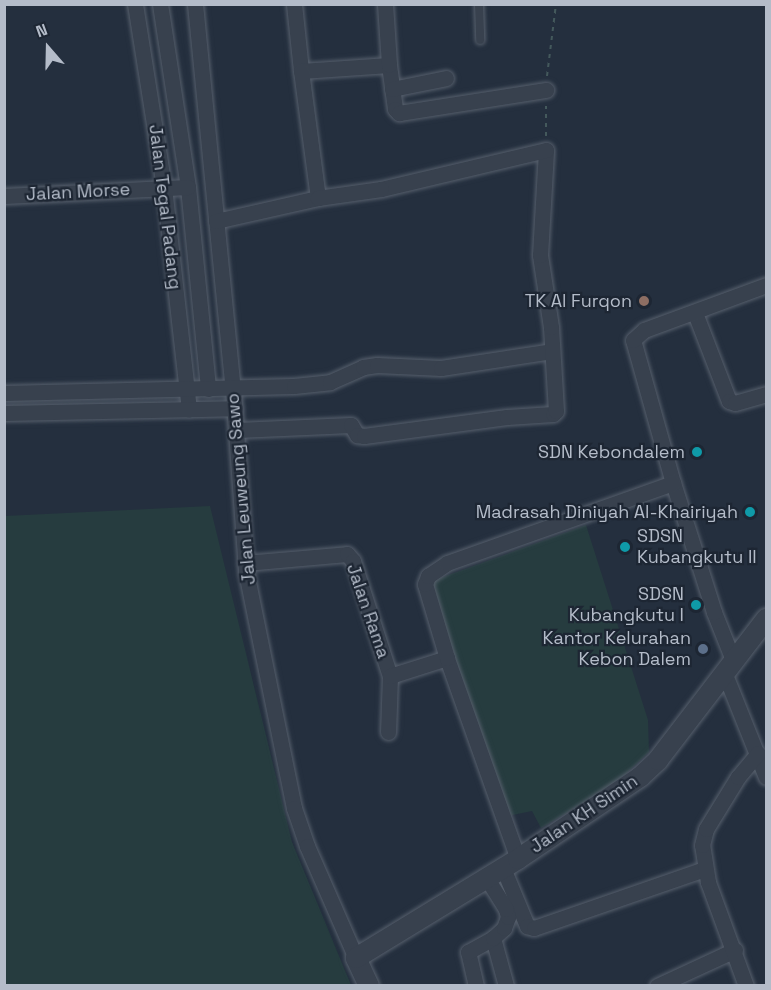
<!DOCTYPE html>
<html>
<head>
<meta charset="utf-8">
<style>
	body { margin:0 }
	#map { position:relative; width:771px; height:990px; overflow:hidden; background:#242f3e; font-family:"Space Grotesk",sans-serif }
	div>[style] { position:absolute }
	.green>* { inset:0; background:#263c3f }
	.path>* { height:2px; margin-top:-1px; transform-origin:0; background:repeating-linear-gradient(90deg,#44595c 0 4.5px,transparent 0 9px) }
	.roads { filter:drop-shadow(0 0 2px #565f6c) drop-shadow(0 0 2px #565f6c) }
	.service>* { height:8px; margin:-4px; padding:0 4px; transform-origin:4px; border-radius:4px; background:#38414e }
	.minor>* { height:15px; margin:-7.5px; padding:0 7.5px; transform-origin:7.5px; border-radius:7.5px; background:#38414e }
	.tertiary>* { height:20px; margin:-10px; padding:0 10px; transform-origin:10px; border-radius:10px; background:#38414e }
	.dots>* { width:16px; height:16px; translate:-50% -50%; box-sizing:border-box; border:3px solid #1d2633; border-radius:50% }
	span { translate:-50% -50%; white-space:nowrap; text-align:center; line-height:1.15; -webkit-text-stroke:4.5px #1d2633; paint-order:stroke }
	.street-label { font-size:18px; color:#b4bcc9 }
	.poi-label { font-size:18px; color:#b4bcc9 }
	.right { translate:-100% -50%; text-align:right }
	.left { translate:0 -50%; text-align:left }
	.frame { position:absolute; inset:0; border:6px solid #b4bcc9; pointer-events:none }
	.north { position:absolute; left:18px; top:18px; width:60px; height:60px; -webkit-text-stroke:4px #1d2633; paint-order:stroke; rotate:340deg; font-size:16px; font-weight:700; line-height:24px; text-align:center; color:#b4bcc9 }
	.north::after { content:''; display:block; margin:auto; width:21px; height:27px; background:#b4bcc9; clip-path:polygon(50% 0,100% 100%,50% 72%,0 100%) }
</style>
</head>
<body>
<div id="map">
	<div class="green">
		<i style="clip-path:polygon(210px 506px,292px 842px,351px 985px,5px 985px,5px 516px)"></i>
		<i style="clip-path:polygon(586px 525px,648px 720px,649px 752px,614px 785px,541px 828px,532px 811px,499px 818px,432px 581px)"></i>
	</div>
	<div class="path">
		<i style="left:547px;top:76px;width:73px;rotate:-82.9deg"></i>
		<i style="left:546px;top:136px;width:30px;rotate:-90deg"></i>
	</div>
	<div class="roads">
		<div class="service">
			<i style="left:479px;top:4px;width:36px;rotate:88deg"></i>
		</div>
		<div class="minor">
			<i style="left:135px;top:4px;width:185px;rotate:81deg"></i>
			<i style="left:164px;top:187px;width:224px;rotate:83.6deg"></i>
			<i style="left:160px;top:4px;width:185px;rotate:81.3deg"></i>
			<i style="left:188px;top:187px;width:203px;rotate:84.3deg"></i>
			<i style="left:195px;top:4px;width:387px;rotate:84.4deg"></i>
			<i style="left:233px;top:389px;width:183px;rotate:85.9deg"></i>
			<i style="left:246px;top:572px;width:241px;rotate:78.5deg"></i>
			<i style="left:294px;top:808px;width:40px;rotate:71.1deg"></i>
			<i style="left:307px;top:846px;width:122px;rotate:66.4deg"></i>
			<i style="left:294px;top:4px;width:67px;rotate:84deg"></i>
			<i style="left:301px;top:71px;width:88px;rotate:-3.9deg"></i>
			<i style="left:389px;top:65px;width:44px;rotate:82.2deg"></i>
			<i style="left:395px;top:109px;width:6px;rotate:45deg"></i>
			<i style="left:399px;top:113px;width:149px;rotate:-8.9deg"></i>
			<i style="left:385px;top:4px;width:61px;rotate:86.2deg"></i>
			<i style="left:392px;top:89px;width:55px;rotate:-11.5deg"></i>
			<i style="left:4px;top:196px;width:184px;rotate:-2.8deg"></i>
			<i style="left:216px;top:221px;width:105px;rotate:-12.7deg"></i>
			<i style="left:318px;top:198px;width:128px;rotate:-97.6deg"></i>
			<i style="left:695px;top:313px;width:94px;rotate:68.9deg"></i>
			<i style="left:729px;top:401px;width:6px;rotate:18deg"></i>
			<i style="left:735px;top:403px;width:32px;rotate:-16deg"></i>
			<i style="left:4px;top:393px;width:290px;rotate:-1.4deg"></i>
			<i style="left:294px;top:386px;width:36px;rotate:-6deg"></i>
			<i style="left:330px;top:382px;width:36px;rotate:-24deg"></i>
			<i style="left:363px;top:367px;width:14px;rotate:-8deg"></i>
			<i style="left:377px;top:365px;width:64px;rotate:2.7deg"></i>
			<i style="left:441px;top:368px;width:112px;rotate:-8.7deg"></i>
			<i style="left:4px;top:413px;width:231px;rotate:-1.2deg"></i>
			<i style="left:237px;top:430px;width:114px;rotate:-2.5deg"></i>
			<i style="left:351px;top:425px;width:12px;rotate:59deg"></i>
			<i style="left:357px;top:435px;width:7px;rotate:8deg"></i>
			<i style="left:364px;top:436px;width:144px;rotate:-7.6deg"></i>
			<i style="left:507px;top:417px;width:46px;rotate:-3.7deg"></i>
			<i style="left:553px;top:414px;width:4px;rotate:-45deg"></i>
			<i style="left:556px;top:411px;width:84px;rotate:-93.4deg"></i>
			<i style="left:551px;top:327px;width:73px;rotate:-98.7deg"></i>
			<i style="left:540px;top:255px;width:105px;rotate:-86.7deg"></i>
			<i style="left:546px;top:150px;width:170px;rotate:166.7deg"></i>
			<i style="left:381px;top:189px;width:64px;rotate:171.9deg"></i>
			<i style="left:245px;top:563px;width:102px;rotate:-5deg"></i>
			<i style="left:347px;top:554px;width:9px;rotate:49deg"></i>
			<i style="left:353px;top:561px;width:121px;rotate:72.2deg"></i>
			<i style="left:390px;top:676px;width:56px;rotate:92deg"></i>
			<i style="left:733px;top:660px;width:52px;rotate:-111.6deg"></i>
			<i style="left:714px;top:612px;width:135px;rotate:-107.6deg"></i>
			<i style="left:673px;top:483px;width:148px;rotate:-105.6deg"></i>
			<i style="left:633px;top:340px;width:15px;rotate:-42deg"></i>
			<i style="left:644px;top:330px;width:130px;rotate:-20.2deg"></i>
			<i style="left:724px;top:672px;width:113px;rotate:68.2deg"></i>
			<i style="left:390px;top:676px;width:60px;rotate:-17.5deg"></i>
			<i style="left:518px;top:859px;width:213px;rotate:-109.5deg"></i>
			<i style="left:447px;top:658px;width:77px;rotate:-106.6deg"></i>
			<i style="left:425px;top:584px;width:9px;rotate:-69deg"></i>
			<i style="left:428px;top:576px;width:23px;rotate:-34deg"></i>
			<i style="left:447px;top:563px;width:240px;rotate:-19.5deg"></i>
			<i style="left:503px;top:868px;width:63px;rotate:67.5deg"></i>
			<i style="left:527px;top:926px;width:7px;rotate:16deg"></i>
			<i style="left:534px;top:928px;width:180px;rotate:-19.1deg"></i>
			<i style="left:493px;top:938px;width:50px;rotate:74.8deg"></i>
			<i style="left:476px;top:986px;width:35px;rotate:-103deg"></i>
			<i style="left:468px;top:952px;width:29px;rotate:-29deg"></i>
			<i style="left:493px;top:938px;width:15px;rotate:-42deg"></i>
			<i style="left:504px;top:928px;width:12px;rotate:-70deg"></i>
			<i style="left:508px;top:917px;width:8px;rotate:-104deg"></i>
			<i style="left:506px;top:909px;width:36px;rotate:-122deg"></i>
			<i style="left:657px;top:986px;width:86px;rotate:-24.8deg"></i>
			<i style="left:746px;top:986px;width:111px;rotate:-110.1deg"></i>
			<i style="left:708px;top:882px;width:37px;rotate:-99deg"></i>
			<i style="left:702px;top:845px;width:16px;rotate:-76deg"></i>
			<i style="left:706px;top:829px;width:61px;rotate:-58.4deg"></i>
			<i style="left:738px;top:777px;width:31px;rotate:-50deg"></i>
		</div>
		<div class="tertiary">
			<i style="left:369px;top:986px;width:31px;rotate:-115deg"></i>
			<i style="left:356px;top:958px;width:190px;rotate:-31.4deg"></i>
			<i style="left:518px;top:859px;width:147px;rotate:-33.9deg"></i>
			<i style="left:640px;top:777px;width:25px;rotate:-43deg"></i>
			<i style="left:658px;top:760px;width:178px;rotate:-52.5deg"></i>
		</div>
	</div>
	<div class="dots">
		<i style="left:644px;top:301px;background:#8d6e63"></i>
		<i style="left:697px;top:452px;background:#0f9aa8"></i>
		<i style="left:750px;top:512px;background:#0f9aa8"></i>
		<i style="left:625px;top:547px;background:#0f9aa8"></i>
		<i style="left:696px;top:605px;background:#0f9aa8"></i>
		<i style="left:703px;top:649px;background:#5c6f8a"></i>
	</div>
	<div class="street-label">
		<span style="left:78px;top:192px;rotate:-3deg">Jalan Morse</span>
		<span style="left:165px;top:207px;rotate:83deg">Jalan Tegal Padang</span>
		<span style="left:241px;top:489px;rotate:-95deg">Jalan Leuweung Sawo</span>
		<span style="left:368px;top:611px;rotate:71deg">Jalan Rama</span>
		<span style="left:584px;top:814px;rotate:-34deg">Jalan KH Simin</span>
	</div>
	<div class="poi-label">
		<span class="right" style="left:632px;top:301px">TK Al Furqon</span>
		<span class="right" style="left:685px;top:452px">SDN Kebondalem</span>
		<span class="right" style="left:738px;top:512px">Madrasah Diniyah Al-Khairiyah</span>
		<span class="left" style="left:637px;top:547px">SDSN<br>Kubangkutu II</span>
		<span class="right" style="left:684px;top:605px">SDSN<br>Kubangkutu I</span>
		<span class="right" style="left:691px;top:649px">Kantor Kelurahan<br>Kebon Dalem</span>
	</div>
	<div class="frame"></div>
	<div class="north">N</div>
</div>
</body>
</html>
